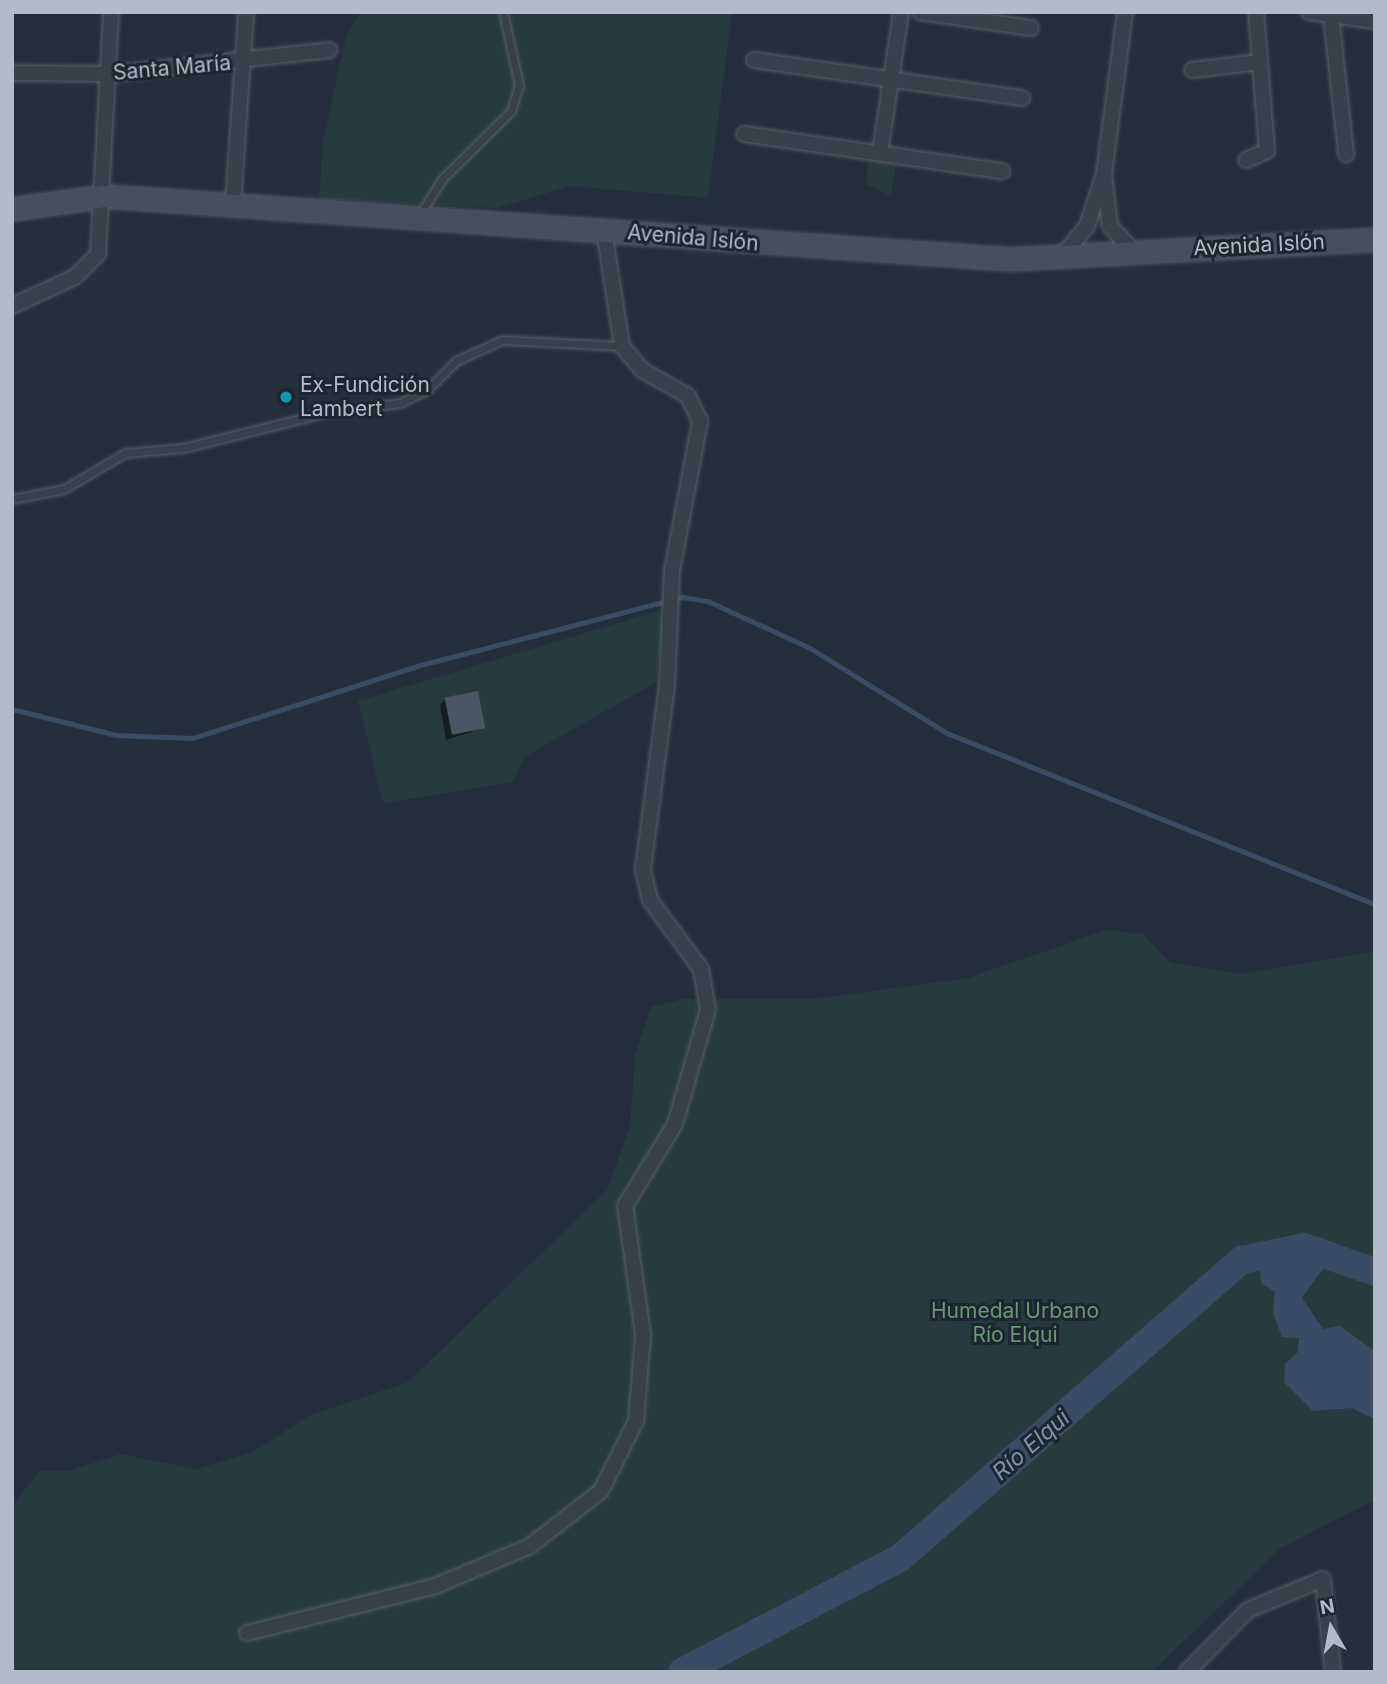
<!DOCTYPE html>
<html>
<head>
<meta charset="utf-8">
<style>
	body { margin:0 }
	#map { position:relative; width:1387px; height:1684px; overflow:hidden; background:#232f3c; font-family:Inter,sans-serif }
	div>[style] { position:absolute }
	.green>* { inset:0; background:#253b3d }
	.water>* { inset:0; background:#384d65 }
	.shadow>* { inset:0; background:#0007 }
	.stream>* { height:4.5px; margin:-2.25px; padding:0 2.25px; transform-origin:2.25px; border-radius:2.25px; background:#384d65 }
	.river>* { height:28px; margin:-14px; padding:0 14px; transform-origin:14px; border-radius:14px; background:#384d65 }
	.building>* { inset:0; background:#495665; transform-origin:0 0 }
	.roads { filter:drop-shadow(0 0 2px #555e6a) drop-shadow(0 0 2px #555e6a) }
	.service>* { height:7px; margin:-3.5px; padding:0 3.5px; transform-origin:3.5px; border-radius:3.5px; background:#37414c }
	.minor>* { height:14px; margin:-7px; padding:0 7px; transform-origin:7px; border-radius:7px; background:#37414c }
	.secondary>* { height:21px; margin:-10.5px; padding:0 10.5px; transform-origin:10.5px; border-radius:10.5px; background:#45505f }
	.dots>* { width:19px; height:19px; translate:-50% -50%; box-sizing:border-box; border:4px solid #1c2631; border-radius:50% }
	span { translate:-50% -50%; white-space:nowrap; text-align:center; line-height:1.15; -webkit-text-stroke:6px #1c2631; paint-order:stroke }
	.street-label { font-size:21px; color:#b2bbc7 }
	.poi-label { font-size:21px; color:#b2bbc7 }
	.left { translate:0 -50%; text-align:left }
	.park-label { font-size:21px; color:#699872 }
	.water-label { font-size:23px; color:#7a94af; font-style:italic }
	.frame { position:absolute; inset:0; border:14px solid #b2bbc7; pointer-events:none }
	.north { position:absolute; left:1296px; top:1593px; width:70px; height:70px; -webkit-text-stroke:5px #1c2631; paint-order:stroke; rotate:350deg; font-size:19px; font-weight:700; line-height:28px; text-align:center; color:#b2bbc7 }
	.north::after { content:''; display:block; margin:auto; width:24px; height:32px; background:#b2bbc7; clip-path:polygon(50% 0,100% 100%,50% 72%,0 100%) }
</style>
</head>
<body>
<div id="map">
	<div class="green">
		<i style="clip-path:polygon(360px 12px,732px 12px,708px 198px,570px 186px,497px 208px,319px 199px,323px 140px,346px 37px)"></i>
		<i style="clip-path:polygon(869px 158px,896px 163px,891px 196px,866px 184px)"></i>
		<i style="clip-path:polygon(661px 610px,664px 635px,655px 683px,524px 757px,513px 782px,383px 803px,358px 701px)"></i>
		<i style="clip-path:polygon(1106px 930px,1143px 934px,1170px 962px,1243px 974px,1375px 951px,1375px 1500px,1281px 1548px,1157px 1667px,1149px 1672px,12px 1672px,12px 1506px,40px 1470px,68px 1471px,120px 1454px,197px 1469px,253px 1452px,310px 1415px,408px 1382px,607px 1190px,630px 1126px,635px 1055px,651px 1007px,682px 999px,813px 999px,968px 978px)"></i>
	</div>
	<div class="water">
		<i style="clip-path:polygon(1259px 1257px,1311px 1257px,1326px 1264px,1302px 1298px,1323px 1329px,1340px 1326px,1373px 1350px,1375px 1419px,1352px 1408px,1313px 1411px,1284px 1382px,1285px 1363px,1298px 1352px,1299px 1338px,1282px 1337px,1273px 1313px,1275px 1292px,1261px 1283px)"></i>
	</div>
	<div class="shadow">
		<i style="clip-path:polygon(446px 699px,483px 728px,446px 740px,440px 705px)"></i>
	</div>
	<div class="stream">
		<i style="left:12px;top:709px;width:107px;rotate:14deg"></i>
		<i style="left:116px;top:735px;width:77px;rotate:2.2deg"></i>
		<i style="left:193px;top:738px;width:235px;rotate:-17.8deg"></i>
		<i style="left:417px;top:666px;width:274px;rotate:-14.6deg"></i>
		<i style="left:682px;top:597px;width:26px;rotate:9deg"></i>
		<i style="left:708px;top:601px;width:112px;rotate:24.7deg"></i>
		<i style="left:810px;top:648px;width:161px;rotate:31.8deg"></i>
		<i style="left:947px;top:733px;width:461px;rotate:21.8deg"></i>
	</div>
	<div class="river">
		<i style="left:682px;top:1672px;width:246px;rotate:-27.6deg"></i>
		<i style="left:900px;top:1558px;width:454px;rotate:-41.1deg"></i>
		<i style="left:1242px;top:1260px;width:63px;rotate:-11.8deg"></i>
		<i style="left:1304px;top:1247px;width:75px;rotate:19.4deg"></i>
	</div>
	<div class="building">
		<i style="left:478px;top:691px;width:38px;height:34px;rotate:79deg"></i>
	</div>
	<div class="roads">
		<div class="service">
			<i style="left:420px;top:214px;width:41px;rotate:-57.8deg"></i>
			<i style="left:442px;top:179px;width:97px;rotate:-44.6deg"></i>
			<i style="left:511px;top:111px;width:27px;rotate:-73deg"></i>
			<i style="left:519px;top:85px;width:75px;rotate:-102.4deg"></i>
			<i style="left:12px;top:499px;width:53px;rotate:-10.9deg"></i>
			<i style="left:64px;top:489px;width:71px;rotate:-30.5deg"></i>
			<i style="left:125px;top:453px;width:58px;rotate:-4.9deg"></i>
			<i style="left:183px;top:448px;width:149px;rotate:-13.9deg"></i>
			<i style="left:328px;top:412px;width:73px;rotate:-7.1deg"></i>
			<i style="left:400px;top:403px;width:30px;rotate:-26deg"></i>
			<i style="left:427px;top:390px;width:41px;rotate:-45deg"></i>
			<i style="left:456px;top:361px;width:51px;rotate:-24.5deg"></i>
			<i style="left:502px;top:340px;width:120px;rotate:2.9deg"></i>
		</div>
		<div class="minor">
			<i style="left:920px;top:12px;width:112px;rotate:8.2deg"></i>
			<i style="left:1309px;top:12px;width:67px;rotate:7.8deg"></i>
			<i style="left:1331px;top:15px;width:140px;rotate:83.8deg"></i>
			<i style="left:754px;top:60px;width:271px;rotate:8.1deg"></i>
			<i style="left:1192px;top:70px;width:68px;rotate:-6.7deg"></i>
			<i style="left:12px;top:73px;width:98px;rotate:0.6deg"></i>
			<i style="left:110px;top:74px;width:221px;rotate:-6.2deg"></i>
			<i style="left:744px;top:134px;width:261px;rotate:8.2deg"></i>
			<i style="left:880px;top:153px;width:143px;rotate:-81.5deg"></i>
			<i style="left:1246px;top:160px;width:23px;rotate:-23deg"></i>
			<i style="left:1267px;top:151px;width:139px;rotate:-94.5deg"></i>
			<i style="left:1104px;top:174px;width:52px;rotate:83.4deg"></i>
			<i style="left:1110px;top:226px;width:38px;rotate:47deg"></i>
			<i style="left:233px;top:204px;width:192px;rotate:-86.1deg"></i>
			<i style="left:1062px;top:256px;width:39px;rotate:-50deg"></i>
			<i style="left:1087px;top:226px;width:55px;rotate:-71.9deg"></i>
			<i style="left:1104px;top:174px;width:163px;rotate:-82.6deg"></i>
			<i style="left:12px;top:306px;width:69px;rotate:-24.7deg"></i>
			<i style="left:75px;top:277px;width:33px;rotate:-45deg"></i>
			<i style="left:98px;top:254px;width:242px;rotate:-86.9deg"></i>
			<i style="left:247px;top:1633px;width:194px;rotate:-14deg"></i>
			<i style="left:435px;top:1586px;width:103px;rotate:-22.8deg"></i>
			<i style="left:530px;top:1546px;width:90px;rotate:-37.8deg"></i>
			<i style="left:601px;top:1491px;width:78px;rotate:-63.4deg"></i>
			<i style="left:636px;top:1421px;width:86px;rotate:-85.3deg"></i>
			<i style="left:643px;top:1335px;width:130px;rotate:-97.9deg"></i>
			<i style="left:625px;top:1206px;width:96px;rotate:-58.6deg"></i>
			<i style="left:675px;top:1124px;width:119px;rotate:-73.9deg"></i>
			<i style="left:708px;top:1010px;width:42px;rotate:-99.7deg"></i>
			<i style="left:701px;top:969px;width:86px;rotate:-126.5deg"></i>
			<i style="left:650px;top:900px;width:31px;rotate:-103deg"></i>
			<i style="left:643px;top:870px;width:187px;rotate:-82.6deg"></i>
			<i style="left:667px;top:685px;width:114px;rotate:-87.5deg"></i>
			<i style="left:672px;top:571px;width:153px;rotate:-79.4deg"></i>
			<i style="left:700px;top:421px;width:28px;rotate:-116deg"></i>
			<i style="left:688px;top:396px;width:53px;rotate:-150.5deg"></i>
			<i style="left:642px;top:370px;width:31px;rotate:-130deg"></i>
			<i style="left:622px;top:346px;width:117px;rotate:-98.8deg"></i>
			<i style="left:1187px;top:1672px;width:87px;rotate:-45.5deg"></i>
			<i style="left:1248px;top:1610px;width:81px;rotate:-22.5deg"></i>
			<i style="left:1323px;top:1579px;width:94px;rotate:83.9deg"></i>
		</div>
		<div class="secondary">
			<i style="left:12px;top:209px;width:94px;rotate:-8deg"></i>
			<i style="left:105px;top:196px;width:908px;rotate:3.98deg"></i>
			<i style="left:1011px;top:259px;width:365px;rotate:-3.1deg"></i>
		</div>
	</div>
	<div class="dots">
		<i style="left:286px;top:397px;background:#0f9aa8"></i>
	</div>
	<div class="street-label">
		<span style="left:172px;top:68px;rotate:-5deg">Santa María</span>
		<span style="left:693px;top:238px;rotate:5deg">Avenida Islón</span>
		<span style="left:1259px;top:245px;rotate:-3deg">Avenida Islón</span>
	</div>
	<div class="poi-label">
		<span class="left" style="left:300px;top:397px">Ex-Fundición<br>Lambert</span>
	</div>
	<div class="park-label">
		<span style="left:1015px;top:1323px">Humedal Urbano<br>Río Elqui</span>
	</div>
	<div class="water-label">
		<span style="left:1031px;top:1445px;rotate:-41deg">Río Elqui</span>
	</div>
	<div class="frame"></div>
	<div class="north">N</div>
</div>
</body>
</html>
